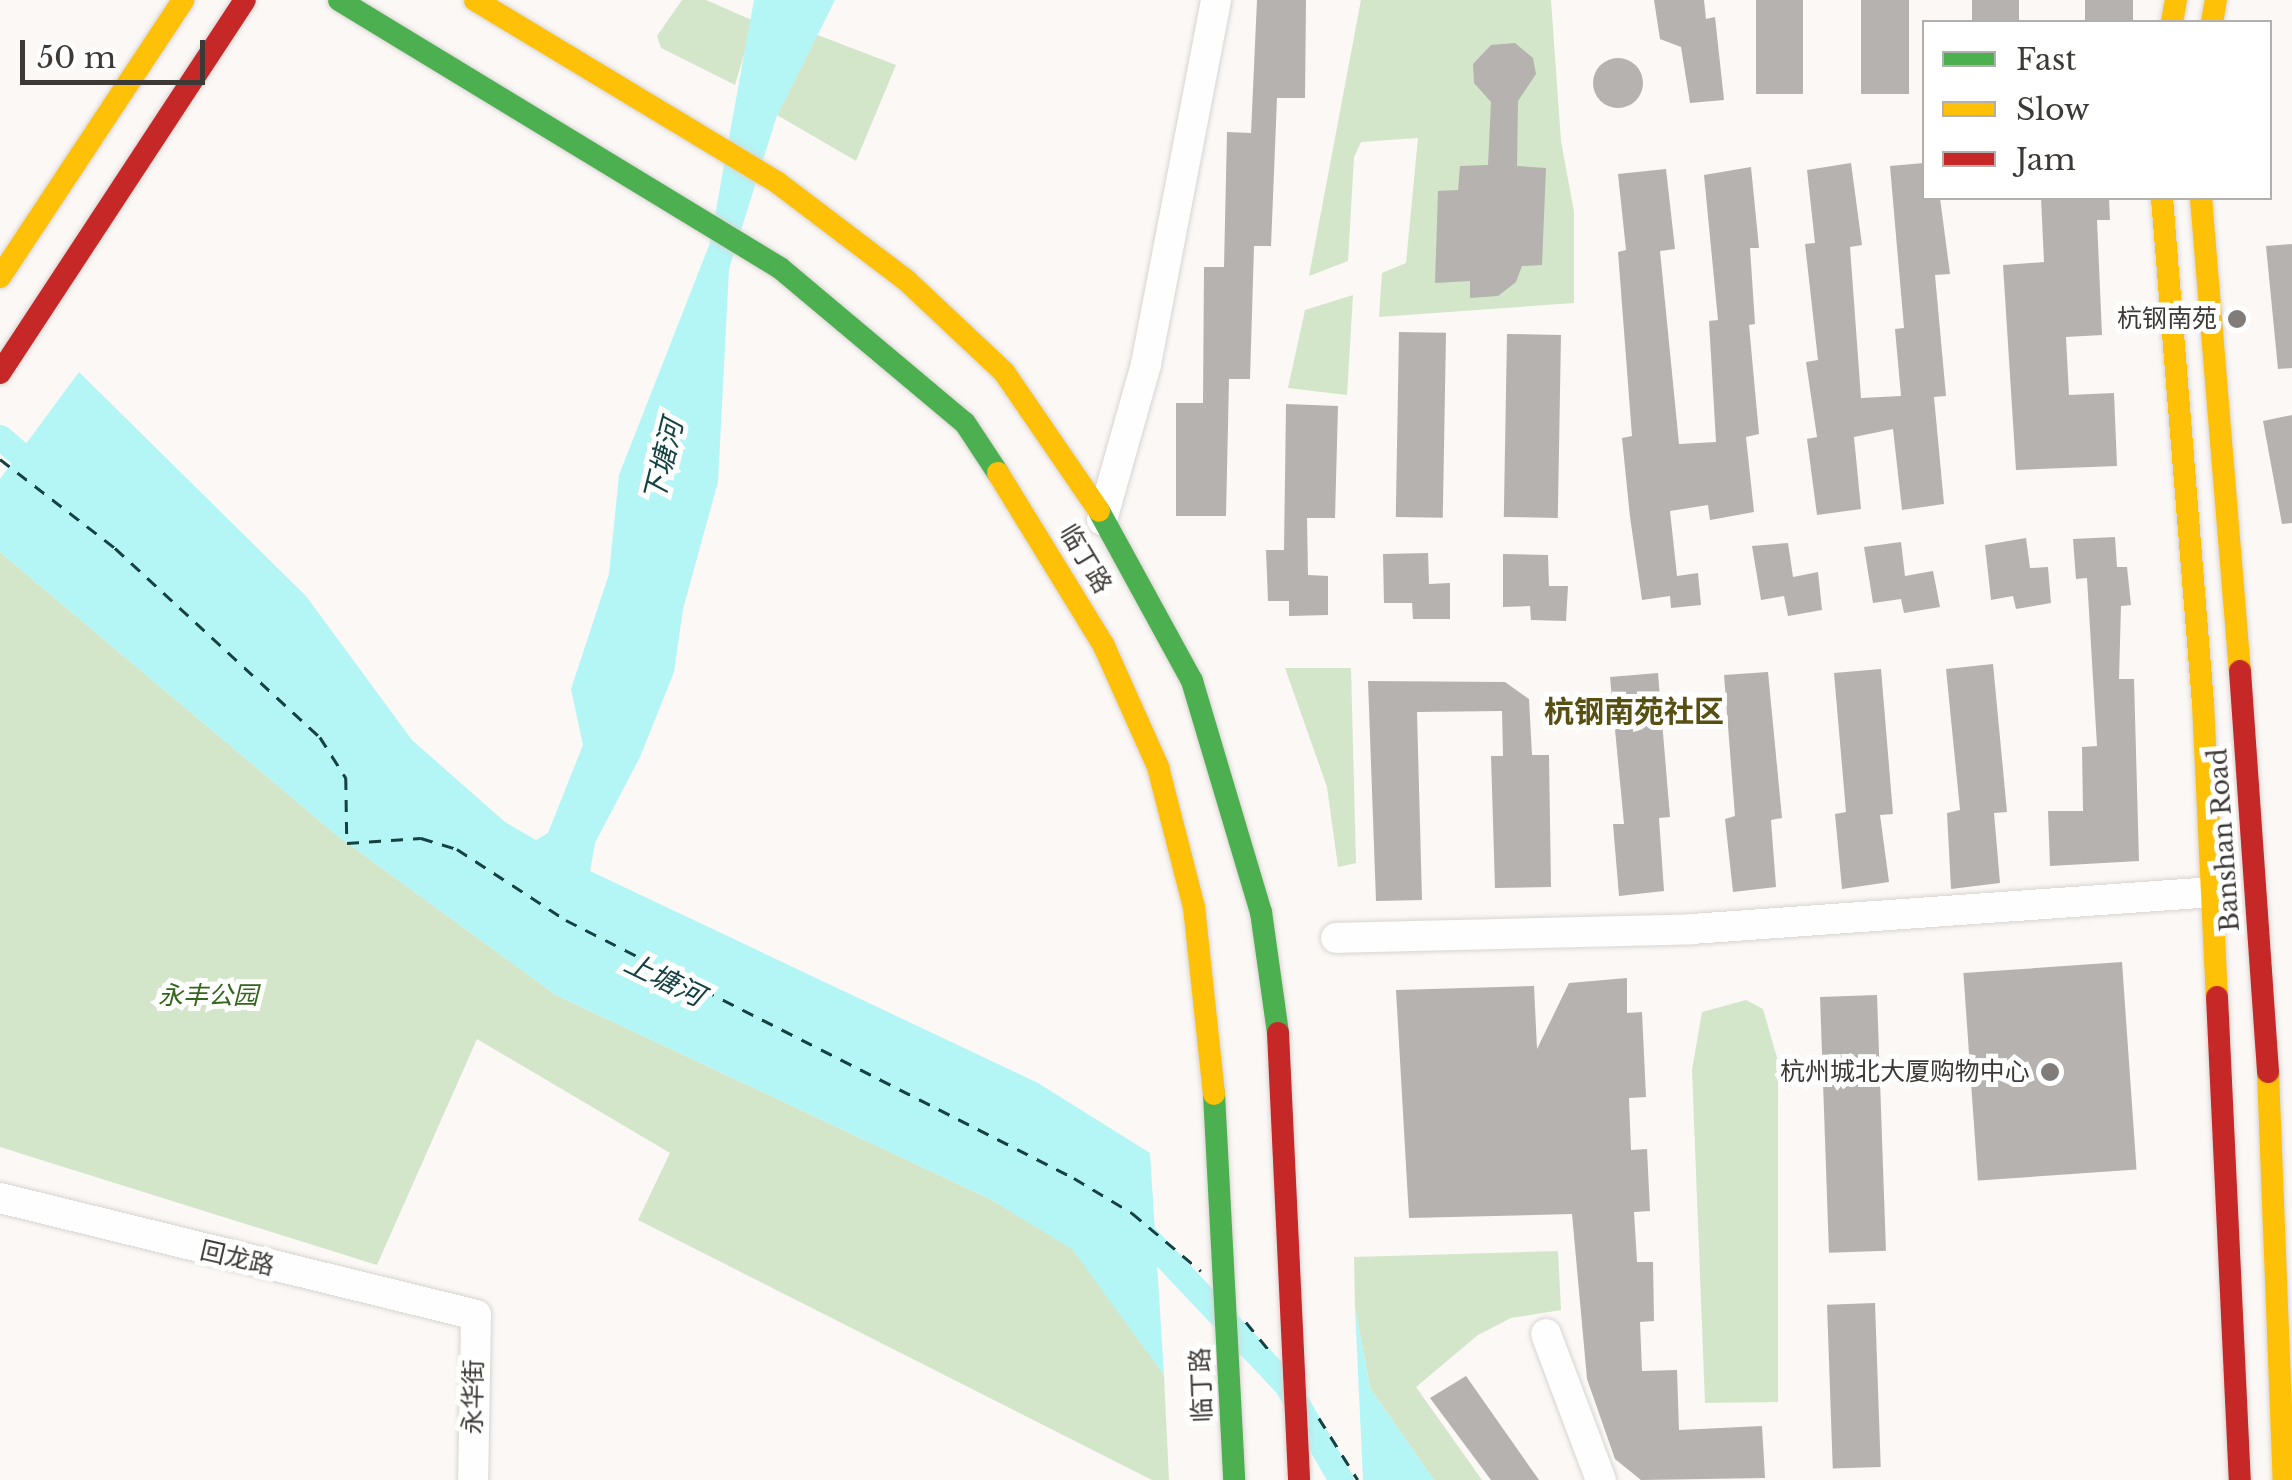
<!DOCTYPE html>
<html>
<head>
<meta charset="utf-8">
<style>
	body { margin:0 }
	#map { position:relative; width:2292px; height:1480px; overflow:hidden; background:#fbf8f6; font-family:"Libre Baskerville","Noto Sans SC",serif }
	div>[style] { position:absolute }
	.green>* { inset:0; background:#d3e6ca }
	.water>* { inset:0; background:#b4f5f5 }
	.canal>* { height:25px; margin:-12.5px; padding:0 12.5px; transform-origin:12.5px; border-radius:12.5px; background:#b4f5f5 }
	.ferry>* { height:2.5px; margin-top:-1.25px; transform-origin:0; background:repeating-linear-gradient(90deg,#144141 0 12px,transparent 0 22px) }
	.building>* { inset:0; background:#b5b2b0; transform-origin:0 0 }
	.round { border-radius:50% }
	.roads { filter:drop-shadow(0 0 2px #d7d4d1) drop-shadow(0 0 2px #d7d4d1) }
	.street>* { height:30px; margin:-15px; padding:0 15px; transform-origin:15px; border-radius:15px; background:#fefefe }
	.fast>* { height:22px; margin:-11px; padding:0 11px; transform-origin:11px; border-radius:11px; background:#4caf50 }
	.slow>* { height:22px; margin:-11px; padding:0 11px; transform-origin:11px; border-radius:11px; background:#ffc107 }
	.jam>* { height:22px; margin:-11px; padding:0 11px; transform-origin:11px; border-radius:11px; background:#c62828 }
	.dots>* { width:28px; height:28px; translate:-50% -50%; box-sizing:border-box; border:5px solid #fff; border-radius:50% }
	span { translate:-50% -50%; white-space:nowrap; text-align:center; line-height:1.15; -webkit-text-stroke:10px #fff; paint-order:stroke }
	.poi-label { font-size:25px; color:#3d3936 }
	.right { translate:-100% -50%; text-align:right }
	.street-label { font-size:25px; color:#3d3936 }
	.park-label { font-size:25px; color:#32661b; font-style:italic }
	.water-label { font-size:28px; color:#144141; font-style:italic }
	.quarter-label { font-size:30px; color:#585012; font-weight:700 }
	.legend { position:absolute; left:1922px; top:20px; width:350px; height:180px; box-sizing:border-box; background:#fff; border:2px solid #b1b0af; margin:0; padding:12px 18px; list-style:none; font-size:30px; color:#3d3936 }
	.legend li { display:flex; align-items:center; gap:20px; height:50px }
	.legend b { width:50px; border:2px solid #b1b0af }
	.scale { position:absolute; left:20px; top:40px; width:185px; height:45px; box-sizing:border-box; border:5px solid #3d3936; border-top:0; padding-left:12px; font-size:30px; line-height:35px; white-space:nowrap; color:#3d3936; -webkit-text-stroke:8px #fff; paint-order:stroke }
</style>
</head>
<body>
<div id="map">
	<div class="green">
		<i style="clip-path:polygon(682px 0,706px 0,754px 21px,735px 85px,661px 48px,657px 36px)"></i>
		<i style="clip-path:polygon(1361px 0,1551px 0,1561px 141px,1574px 212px,1574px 303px,1379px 317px,1382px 273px,1406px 263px,1418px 138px,1361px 142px,1354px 157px,1348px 261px,1309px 276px)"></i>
		<i style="clip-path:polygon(802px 29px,896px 65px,856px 161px,777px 115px)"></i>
		<i style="clip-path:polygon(1353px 295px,1347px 395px,1288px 388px,1305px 310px)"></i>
		<i style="clip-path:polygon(0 552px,339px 837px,556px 995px,992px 1200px,1073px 1249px,1164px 1375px,1169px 1480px,1152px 1480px,638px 1220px,670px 1153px,477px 1039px,377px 1265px,0 1147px)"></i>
		<i style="clip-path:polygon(1285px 668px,1351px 668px,1356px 863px,1338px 867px,1327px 787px)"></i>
		<i style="clip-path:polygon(1746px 1000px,1763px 1009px,1778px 1061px,1778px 1402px,1705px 1403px,1692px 1070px,1702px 1012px)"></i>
		<i style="clip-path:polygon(1558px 1251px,1561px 1310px,1511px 1318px,1478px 1335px,1416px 1387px,1482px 1480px,1434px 1480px,1370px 1388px,1355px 1307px,1354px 1257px)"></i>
	</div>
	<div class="water">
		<i style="clip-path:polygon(754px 0,835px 0,776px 118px,729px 269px,718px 482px,683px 609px,674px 672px,640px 757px,595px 843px,590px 871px,1038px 1083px,1150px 1153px,1164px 1375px,1072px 1249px,992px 1200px,556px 995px,339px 837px,0 552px,0 479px,79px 372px,306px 596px,412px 740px,505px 822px,536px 840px,548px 833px,583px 745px,571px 689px,609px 574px,619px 475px,710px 243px)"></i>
		<i style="clip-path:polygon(1355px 1307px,1370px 1388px,1434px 1480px,1363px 1480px)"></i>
	</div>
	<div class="canal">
		<i style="left:0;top:437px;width:57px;rotate:40.7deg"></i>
		<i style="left:1135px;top:1225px;width:221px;rotate:46.6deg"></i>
		<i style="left:1287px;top:1386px;width:108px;rotate:60.1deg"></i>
	</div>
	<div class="ferry">
		<i style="left:0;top:459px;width:145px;rotate:37.7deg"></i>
		<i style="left:115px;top:548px;width:279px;rotate:42.7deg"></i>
		<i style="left:320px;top:737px;width:49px;rotate:57.6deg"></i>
		<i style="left:346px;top:778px;width:65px;rotate:89.1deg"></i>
		<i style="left:347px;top:843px;width:74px;rotate:-3.9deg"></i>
		<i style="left:421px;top:838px;width:38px;rotate:17deg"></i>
		<i style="left:457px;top:849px;width:130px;rotate:33.1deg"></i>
		<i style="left:566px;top:920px;width:570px;rotate:26.92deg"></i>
		<i style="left:1074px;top:1178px;width:68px;rotate:31.1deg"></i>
		<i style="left:1132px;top:1213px;width:90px;rotate:40deg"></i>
		<i style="left:1246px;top:1322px;width:43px;rotate:50.7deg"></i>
		<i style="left:1319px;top:1418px;width:73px;rotate:57.8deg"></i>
	</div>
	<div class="building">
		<i style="clip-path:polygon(1257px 0,1306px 0,1305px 98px,1277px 98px,1271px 246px,1254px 246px,1250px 379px,1229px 379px,1226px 516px,1176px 516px,1176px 403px,1203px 403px,1204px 267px,1224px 267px,1227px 132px,1251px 133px)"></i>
		<i style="clip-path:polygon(1654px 0,1704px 0,1706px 19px,1715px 17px,1724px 100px,1690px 103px,1681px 47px,1660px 39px)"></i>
		<i style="left:1756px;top:0;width:47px;height:94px"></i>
		<i style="left:1861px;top:0;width:48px;height:94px"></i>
		<i style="left:1972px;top:0;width:47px;height:22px"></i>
		<i style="left:2085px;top:0;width:48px;height:22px"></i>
		<i style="clip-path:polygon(1515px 43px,1533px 58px,1536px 74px,1518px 101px,1517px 166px,1546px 168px,1542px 265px,1522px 266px,1516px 282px,1498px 296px,1470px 298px,1470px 281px,1435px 283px,1438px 191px,1458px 190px,1460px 166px,1488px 165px,1491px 102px,1474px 83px,1473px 64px,1491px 45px)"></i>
		<i class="round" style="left:1593px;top:58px;width:50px;height:50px"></i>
		<i style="clip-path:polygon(1851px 163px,1862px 245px,1850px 247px,1861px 398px,1901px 396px,1895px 329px,1904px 328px,1890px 166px,1924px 163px,1924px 198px,1940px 198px,1950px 274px,1935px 275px,1946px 396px,1934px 397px,1944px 504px,1902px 510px,1893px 429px,1854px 437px,1861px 509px,1817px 515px,1807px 439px,1817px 437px,1806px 362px,1818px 360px,1805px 244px,1815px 243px,1807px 170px)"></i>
		<i style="clip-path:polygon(1751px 167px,1759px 248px,1750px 248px,1755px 324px,1749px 325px,1759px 434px,1746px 437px,1754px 512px,1710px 520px,1708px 505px,1670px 511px,1677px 576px,1698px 573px,1701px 605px,1671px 608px,1670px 596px,1642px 600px,1630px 517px,1622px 438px,1632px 436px,1618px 252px,1626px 250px,1618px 174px,1666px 169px,1675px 249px,1660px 251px,1679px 444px,1716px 442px,1709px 321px,1718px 320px,1704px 175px)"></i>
		<i style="clip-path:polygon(2041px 198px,2109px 198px,2110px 220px,2097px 220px,2102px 335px,2066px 337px,2069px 395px,2114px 393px,2117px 466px,2016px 470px,2003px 265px,2044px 262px)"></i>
		<i style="clip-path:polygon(2292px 244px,2292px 368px,2278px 369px,2266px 246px)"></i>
		<i style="left:1399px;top:332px;width:47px;height:185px;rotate:1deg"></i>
		<i style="left:1507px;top:334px;width:54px;height:183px;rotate:1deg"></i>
		<i style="clip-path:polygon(1286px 404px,1338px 406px,1335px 518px,1307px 518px,1308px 575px,1328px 576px,1328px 615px,1289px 616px,1289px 601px,1268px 601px,1266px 550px,1284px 550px)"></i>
		<i style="clip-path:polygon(2292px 415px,2292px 523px,2282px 524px,2263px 421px)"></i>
		<i style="clip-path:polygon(2115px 537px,2117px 567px,2127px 567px,2131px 605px,2121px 606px,2119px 679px,2134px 679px,2139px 861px,2050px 866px,2048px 811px,2083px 811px,2082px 747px,2097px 746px,2087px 578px,2076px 579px,2073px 539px)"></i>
		<i style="clip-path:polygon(2026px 538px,2030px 568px,2048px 567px,2051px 603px,2016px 609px,2013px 596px,1991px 600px,1985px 545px)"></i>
		<i style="clip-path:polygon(1901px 542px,1905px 576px,1933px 571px,1940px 607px,1904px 613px,1901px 599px,1873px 603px,1864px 547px)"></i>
		<i style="clip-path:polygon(1788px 543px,1793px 577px,1818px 572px,1822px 610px,1788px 616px,1784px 596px,1761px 600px,1752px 546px)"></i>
		<i style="clip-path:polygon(1428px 553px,1429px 584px,1450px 583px,1450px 619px,1413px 619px,1412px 603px,1384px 603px,1383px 554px)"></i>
		<i style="clip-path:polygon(1503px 554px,1548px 555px,1549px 586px,1568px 586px,1566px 621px,1531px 620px,1530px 606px,1503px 607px)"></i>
		<i style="clip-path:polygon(1993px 664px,2007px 812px,1994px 813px,2000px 883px,1951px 889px,1947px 813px,1960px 810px,1946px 669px)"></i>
		<i style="clip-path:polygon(1881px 669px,1893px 814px,1880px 815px,1889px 882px,1842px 889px,1835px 814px,1846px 812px,1834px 673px)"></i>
		<i style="clip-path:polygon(1768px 672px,1782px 818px,1771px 820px,1776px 887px,1733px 892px,1725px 819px,1735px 816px,1724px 675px)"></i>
		<i style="clip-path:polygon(1658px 673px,1670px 817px,1659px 818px,1664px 891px,1619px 896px,1613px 824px,1624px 824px,1610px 677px)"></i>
		<i style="clip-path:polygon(1368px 681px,1505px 682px,1529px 699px,1532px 755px,1549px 755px,1551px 887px,1495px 888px,1491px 756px,1503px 756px,1502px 711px,1417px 712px,1422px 900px,1376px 901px)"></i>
		<i style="left:2122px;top:962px;width:208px;height:159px;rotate:86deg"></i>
		<i style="clip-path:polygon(1627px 978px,1627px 1013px,1642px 1012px,1646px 1097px,1629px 1098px,1631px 1150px,1647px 1149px,1650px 1211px,1634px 1212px,1637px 1262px,1653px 1262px,1654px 1321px,1640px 1322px,1642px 1371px,1677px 1370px,1679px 1430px,1762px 1426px,1765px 1478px,1641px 1480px,1615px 1459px,1587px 1379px,1572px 1214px,1409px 1218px,1396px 990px,1534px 986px,1537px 1049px,1569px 983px)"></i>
		<i style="left:1877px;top:995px;width:256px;height:57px;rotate:88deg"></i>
		<i style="left:1875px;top:1303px;width:164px;height:48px;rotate:88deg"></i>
		<i style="clip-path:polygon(1466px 1376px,1539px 1480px,1491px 1480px,1430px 1398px)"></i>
	</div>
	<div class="roads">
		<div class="street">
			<i style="left:1102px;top:520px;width:162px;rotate:-74.2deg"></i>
			<i style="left:1146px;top:364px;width:371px;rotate:-79.1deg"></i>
			<i style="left:1336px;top:938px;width:356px;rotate:-1.4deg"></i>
			<i style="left:1692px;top:929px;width:522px;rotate:-4.06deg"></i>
			<i style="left:0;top:1198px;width:490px;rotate:13.8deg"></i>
			<i style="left:476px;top:1315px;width:165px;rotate:91deg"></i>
			<i style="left:1546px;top:1334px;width:156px;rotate:69.4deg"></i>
		</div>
		<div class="fast">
			<i style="left:339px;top:0;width:516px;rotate:31.29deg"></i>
			<i style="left:780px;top:268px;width:241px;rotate:40deg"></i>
			<i style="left:965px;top:423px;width:60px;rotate:56.6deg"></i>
			<i style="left:1099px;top:511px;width:194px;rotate:61.3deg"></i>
			<i style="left:1192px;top:681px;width:241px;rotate:73.4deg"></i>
			<i style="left:1261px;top:912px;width:122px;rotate:82deg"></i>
			<i style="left:1214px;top:1094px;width:387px;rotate:87deg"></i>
		</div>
		<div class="slow">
			<i style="left:475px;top:0;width:354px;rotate:31.1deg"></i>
			<i style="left:778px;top:183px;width:161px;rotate:37.2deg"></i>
			<i style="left:906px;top:280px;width:134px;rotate:43.2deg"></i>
			<i style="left:1004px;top:372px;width:168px;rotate:55.6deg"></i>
			<i style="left:2172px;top:22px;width:22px;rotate:-80deg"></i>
			<i style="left:2212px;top:22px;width:22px;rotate:-80deg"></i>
			<i style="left:2162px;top:198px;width:507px;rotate:85.36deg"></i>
			<i style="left:2203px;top:703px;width:294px;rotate:87.3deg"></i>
			<i style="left:2201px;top:198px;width:475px;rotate:85.3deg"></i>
			<i style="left:0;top:277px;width:332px;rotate:-56.5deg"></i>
			<i style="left:998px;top:473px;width:203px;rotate:58.5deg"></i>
			<i style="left:1104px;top:646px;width:133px;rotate:65.9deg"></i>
			<i style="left:1158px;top:767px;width:145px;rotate:75.6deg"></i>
			<i style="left:1194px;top:907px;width:188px;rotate:83.9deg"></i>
			<i style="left:2268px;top:1072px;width:408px;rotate:87.8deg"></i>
		</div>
		<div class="jam">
			<i style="left:0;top:373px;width:446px;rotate:-56.7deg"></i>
			<i style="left:2240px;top:671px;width:402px;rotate:86deg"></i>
			<i style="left:2217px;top:997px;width:484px;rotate:87.3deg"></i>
			<i style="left:1278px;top:1033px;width:447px;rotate:87.3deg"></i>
		</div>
	</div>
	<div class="dots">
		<i style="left:2237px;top:319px;background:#807c79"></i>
		<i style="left:2050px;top:1072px;background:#807c79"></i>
	</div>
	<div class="poi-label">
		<span class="right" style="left:2217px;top:319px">杭钢南苑</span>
		<span class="right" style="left:2030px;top:1072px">杭州城北大厦购物中心</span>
	</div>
	<div class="street-label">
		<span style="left:1085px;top:559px;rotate:59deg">临丁路</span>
		<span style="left:2225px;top:840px;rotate:-94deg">Banshan Road</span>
		<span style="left:237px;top:1259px;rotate:13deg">回龙路</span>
		<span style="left:1202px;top:1385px;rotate:-92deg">临丁路</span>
		<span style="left:474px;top:1397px;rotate:-89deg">永华街</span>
	</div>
	<div class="park-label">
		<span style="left:208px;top:996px">永丰公园</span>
	</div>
	<div class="water-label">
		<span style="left:664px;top:461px;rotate:-76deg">下塘河</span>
		<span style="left:664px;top:980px;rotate:26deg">上塘河</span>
	</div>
	<div class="quarter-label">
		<span style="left:1634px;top:712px">杭钢南苑社区</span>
	</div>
	<ul class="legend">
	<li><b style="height:12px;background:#4caf50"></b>Fast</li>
	<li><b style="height:12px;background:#ffc107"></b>Slow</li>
	<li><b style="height:12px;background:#c62828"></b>Jam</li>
	</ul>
	<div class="scale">50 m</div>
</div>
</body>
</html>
